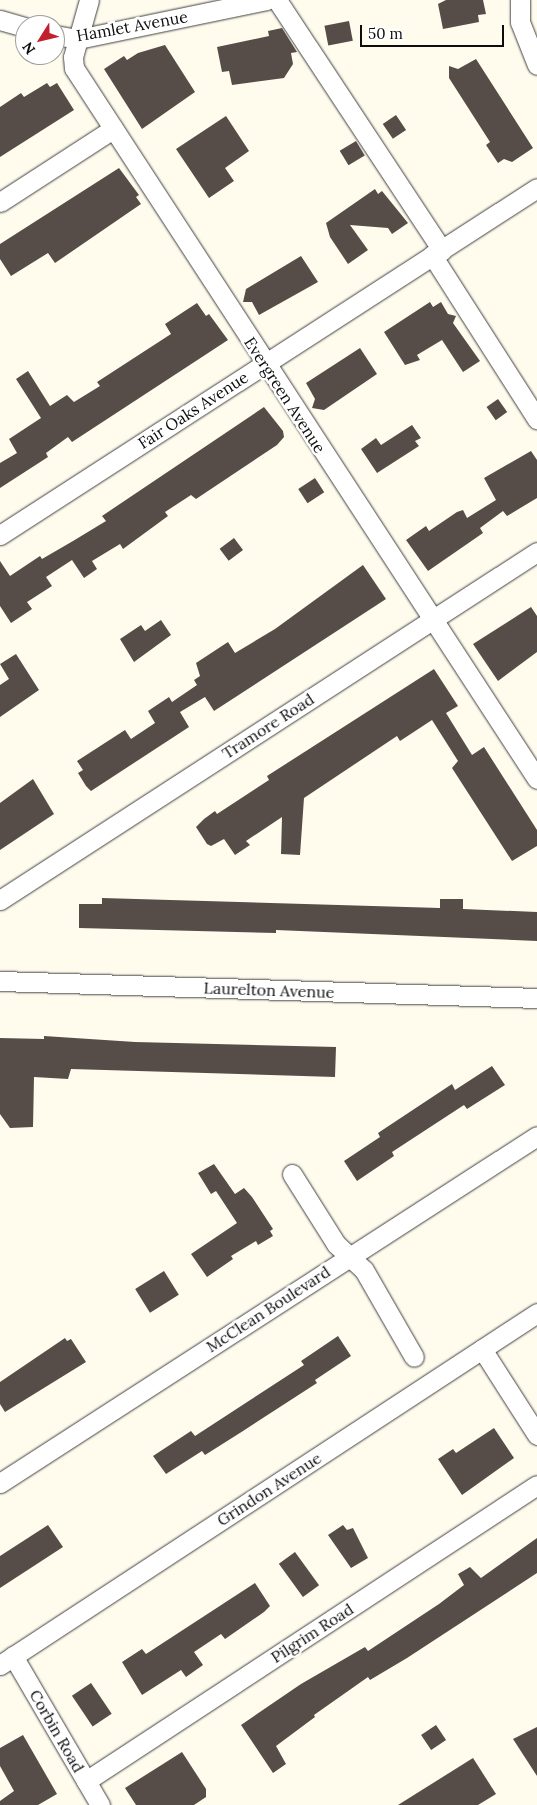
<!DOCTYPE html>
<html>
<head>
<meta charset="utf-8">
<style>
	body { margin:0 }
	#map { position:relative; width:537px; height:1805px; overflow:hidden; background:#fffbed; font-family:Lora,serif }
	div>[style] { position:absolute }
	.building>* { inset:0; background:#564d49; transform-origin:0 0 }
	.roads { filter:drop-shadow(0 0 1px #404040) drop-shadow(0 0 1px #404040) }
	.minor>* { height:19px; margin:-9.5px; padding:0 9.5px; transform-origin:9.5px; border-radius:9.5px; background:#fff }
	span { translate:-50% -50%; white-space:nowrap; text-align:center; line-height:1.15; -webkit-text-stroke:5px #fff; paint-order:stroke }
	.street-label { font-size:16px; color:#0d0d0d }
	.north { position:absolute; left:15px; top:15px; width:50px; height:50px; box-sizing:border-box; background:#fff; border:1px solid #9e9e9e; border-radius:50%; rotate:234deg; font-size:14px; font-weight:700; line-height:20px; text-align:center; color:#0d0d0d }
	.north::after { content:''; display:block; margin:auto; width:18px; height:22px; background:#c2202f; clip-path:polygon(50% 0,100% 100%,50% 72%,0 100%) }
	.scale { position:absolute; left:360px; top:25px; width:144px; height:22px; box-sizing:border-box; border:2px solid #0d0d0d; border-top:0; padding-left:6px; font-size:15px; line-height:18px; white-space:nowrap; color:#0d0d0d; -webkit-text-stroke:4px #fff; paint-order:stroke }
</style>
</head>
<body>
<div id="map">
	<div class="building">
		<i style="clip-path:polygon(446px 0,483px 0,486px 14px,478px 15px,479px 22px,443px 29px,438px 4px)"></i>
		<i style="left:349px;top:21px;width:20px;height:25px;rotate:79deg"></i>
		<i style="clip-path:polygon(282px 28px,297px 52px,291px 53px,293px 64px,284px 78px,232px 85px,229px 71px,222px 72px,217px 47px,269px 36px,268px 31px)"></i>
		<i style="clip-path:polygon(165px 45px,195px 92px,142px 129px,104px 69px,124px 56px,127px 60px,138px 53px)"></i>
		<i style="clip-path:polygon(476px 59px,533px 148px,512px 162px,504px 159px,498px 163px,486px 145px,490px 142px,449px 78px,449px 66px,458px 69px)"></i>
		<i style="clip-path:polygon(47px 83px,50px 87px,57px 83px,74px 110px,0 157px,0 107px,21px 93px,24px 97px)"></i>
		<i style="left:396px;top:115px;width:18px;height:16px;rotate:56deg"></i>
		<i style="clip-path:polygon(226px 116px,249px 151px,225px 168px,234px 181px,209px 198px,176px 149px)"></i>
		<i style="left:356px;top:141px;width:17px;height:19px;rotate:59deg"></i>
		<i style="clip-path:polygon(119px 168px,139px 195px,136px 197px,141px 204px,55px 263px,48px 253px,11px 276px,0 259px,0 244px)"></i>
		<i style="clip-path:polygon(375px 189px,378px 194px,382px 191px,408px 223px,392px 234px,388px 228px,350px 225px,368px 250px,348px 264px,330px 237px,326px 223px)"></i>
		<i style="clip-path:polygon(301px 256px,318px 282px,259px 315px,252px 302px,243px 302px,246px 289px)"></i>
		<i style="clip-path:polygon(430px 302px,433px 307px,441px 302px,448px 314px,456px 316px,453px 323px,480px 361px,463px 372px,442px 340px,417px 355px,420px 360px,405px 365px,384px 332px)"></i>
		<i style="clip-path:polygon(197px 303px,206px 316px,209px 314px,228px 340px,72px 442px,68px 437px,46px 453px,48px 457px,0 488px,0 463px,17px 453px,9px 439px,41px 418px,16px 379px,28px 371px,50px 406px,67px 395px,74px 402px,100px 386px,97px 382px,171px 334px,165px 324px)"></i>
		<i style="clip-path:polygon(360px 348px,377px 374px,324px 410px,312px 408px,315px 399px,306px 383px)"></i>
		<i style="left:498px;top:399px;width:16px;height:14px;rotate:55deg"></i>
		<i style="clip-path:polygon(264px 407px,283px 431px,284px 437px,277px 445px,196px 499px,191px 495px,165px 512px,168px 516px,123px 549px,120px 544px,92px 561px,97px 569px,84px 578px,72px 560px,46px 577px,52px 586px,27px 602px,32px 609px,11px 623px,0 606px,0 561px,10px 576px,40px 556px,42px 559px,73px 541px,106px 521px,102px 516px)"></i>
		<i style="clip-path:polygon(412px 425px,421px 438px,415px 441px,419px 446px,377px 473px,361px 449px,376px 438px,381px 445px)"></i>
		<i style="clip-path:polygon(531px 451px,537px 460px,537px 498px,507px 516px,503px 511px,480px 528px,483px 533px,428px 571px,406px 540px,426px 526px,429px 531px,457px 512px,463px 510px,467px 518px,496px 500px,484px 478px)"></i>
		<i style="left:315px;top:478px;width:17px;height:20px;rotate:57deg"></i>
		<i style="left:234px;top:538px;width:15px;height:18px;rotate:53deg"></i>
		<i style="clip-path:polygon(363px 565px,386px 599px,214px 711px,205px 697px,180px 712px,189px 727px,91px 791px,86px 786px,78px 773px,83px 770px,77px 761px,125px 730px,131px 739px,155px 723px,148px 711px,169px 697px,172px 702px,197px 685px,194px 680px,200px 676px,196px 663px,228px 642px,235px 653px,275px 629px)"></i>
		<i style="clip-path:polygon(531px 607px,537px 616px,537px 652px,498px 681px,473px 644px)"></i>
		<i style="clip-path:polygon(161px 620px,171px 635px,134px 662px,120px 639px,141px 625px,145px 631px)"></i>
		<i style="clip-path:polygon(16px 654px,39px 690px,0 717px,0 685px,9px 679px,0 664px)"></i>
		<i style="clip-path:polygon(434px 669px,458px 706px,446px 713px,472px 755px,484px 747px,537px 830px,537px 846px,512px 861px,452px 768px,458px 761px,432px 720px,400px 741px,397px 736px,304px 798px,300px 855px,281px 854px,282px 817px,246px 841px,250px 845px,235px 855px,224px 839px,211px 846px,207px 844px,196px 827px,204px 819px,215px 811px,217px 814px,269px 780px,267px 776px)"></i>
		<i style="clip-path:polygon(33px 779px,54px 814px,0 850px,0 803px)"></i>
		<i style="clip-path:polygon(102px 898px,440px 908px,440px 899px,463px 899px,463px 909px,537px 912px,537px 941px,276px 930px,276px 933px,79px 928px,79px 904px,102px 904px)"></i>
		<i style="clip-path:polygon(44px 1036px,135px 1042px,336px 1047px,335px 1077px,71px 1069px,68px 1079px,34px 1077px,33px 1127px,10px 1128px,0 1114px,0 1038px,44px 1039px)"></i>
		<i style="clip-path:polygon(492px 1066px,505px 1085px,467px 1109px,464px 1105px,392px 1152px,394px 1156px,357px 1181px,344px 1161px,380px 1137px,378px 1133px,452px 1084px,455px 1090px)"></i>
		<i style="clip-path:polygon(214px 1164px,235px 1194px,244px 1188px,252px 1197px,273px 1229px,270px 1231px,273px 1236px,258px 1245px,256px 1241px,231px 1256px,233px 1259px,207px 1277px,191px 1254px,237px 1223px,216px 1191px,211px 1194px,198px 1173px)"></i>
		<i style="left:164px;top:1271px;width:28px;height:34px;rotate:58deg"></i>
		<i style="clip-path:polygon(338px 1336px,351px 1356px,315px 1380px,317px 1383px,243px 1431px,205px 1455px,202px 1451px,166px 1474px,153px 1456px,191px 1431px,195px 1436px,304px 1365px,301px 1361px)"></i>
		<i style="clip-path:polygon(65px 1338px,67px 1341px,71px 1339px,86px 1362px,5px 1412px,0 1404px,0 1382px)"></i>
		<i style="clip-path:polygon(494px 1428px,514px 1458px,462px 1495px,438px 1459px,453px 1449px,456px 1453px)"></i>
		<i style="clip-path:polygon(48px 1525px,63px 1547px,0 1588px,0 1556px)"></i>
		<i style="clip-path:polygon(343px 1525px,347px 1530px,353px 1528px,368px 1558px,351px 1568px,328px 1535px)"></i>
		<i style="clip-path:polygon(537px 1538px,537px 1573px,407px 1658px,370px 1680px,368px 1677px,314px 1715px,315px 1717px,276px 1746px,286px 1764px,273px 1773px,241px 1725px,301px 1684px,365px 1647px,368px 1651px,439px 1604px,464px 1585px,458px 1574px,470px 1567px,481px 1578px)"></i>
		<i style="left:295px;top:1552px;width:41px;height:20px;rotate:54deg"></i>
		<i style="clip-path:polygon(255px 1583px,270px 1606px,264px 1612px,225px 1639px,221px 1634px,194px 1652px,203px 1665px,186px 1677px,181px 1670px,142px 1695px,122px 1662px,142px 1649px,146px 1654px)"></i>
		<i style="left:91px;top:1683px;width:37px;height:23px;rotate:56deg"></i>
		<i style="left:436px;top:1725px;width:18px;height:18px;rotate:56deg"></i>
		<i style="clip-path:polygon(537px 1727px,537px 1776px,513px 1739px)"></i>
		<i style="clip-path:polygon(23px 1735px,57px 1794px,38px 1805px,0 1805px,0 1801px,14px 1791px,0 1766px,0 1748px)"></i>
		<i style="clip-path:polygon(182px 1752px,206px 1789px,206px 1797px,194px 1805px,136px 1805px,125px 1788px)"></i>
		<i style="clip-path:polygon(473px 1758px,496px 1794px,478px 1805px,398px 1805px)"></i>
	</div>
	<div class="roads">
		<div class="minor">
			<i style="left:89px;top:0;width:59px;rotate:105.7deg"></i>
			<i style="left:73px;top:57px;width:11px;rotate:85deg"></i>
			<i style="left:74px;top:68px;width:848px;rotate:56.93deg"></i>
			<i style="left:277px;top:0;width:300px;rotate:56.6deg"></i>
			<i style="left:520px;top:0;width:22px;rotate:90deg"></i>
			<i style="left:520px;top:22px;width:46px;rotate:68.4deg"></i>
			<i style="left:0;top:20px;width:26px;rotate:16deg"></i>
			<i style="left:55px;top:35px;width:23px;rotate:10deg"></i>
			<i style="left:78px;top:39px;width:193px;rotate:-11.7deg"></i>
			<i style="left:0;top:202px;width:135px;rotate:-32.9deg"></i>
			<i style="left:432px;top:255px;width:195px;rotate:57.4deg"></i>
			<i style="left:0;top:535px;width:639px;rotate:-32.87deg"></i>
			<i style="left:0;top:900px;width:640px;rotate:-32.95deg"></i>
			<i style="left:0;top:981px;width:537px;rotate:1.81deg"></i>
			<i style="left:292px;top:1174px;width:83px;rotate:57.8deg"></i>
			<i style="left:336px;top:1244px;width:38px;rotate:43deg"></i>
			<i style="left:364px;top:1270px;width:100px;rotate:60.1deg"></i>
			<i style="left:482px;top:1349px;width:102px;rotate:57.4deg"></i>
			<i style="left:0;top:1483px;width:639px;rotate:-32.87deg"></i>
			<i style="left:13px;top:1656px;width:173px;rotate:59.7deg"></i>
			<i style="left:0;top:1665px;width:642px;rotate:-33.24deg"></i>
			<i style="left:86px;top:1781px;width:539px;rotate:-33.28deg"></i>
		</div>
	</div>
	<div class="street-label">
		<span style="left:132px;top:26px;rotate:-10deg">Hamlet Avenue</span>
		<span style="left:285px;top:395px;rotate:57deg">Evergreen Avenue</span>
		<span style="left:193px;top:410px;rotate:-33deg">Fair Oaks Avenue</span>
		<span style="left:268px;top:726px;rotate:-33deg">Tramore Road</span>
		<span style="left:269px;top:990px;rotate:2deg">Laurelton Avenue</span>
		<span style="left:268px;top:1309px;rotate:-33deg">McClean Boulevard</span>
		<span style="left:269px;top:1489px;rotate:-33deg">Grindon Avenue</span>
		<span style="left:312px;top:1633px;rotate:-33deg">Pilgrim Road</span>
		<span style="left:57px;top:1731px;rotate:60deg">Corbin Road</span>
	</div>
	<div class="north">N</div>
	<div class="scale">50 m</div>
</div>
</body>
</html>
